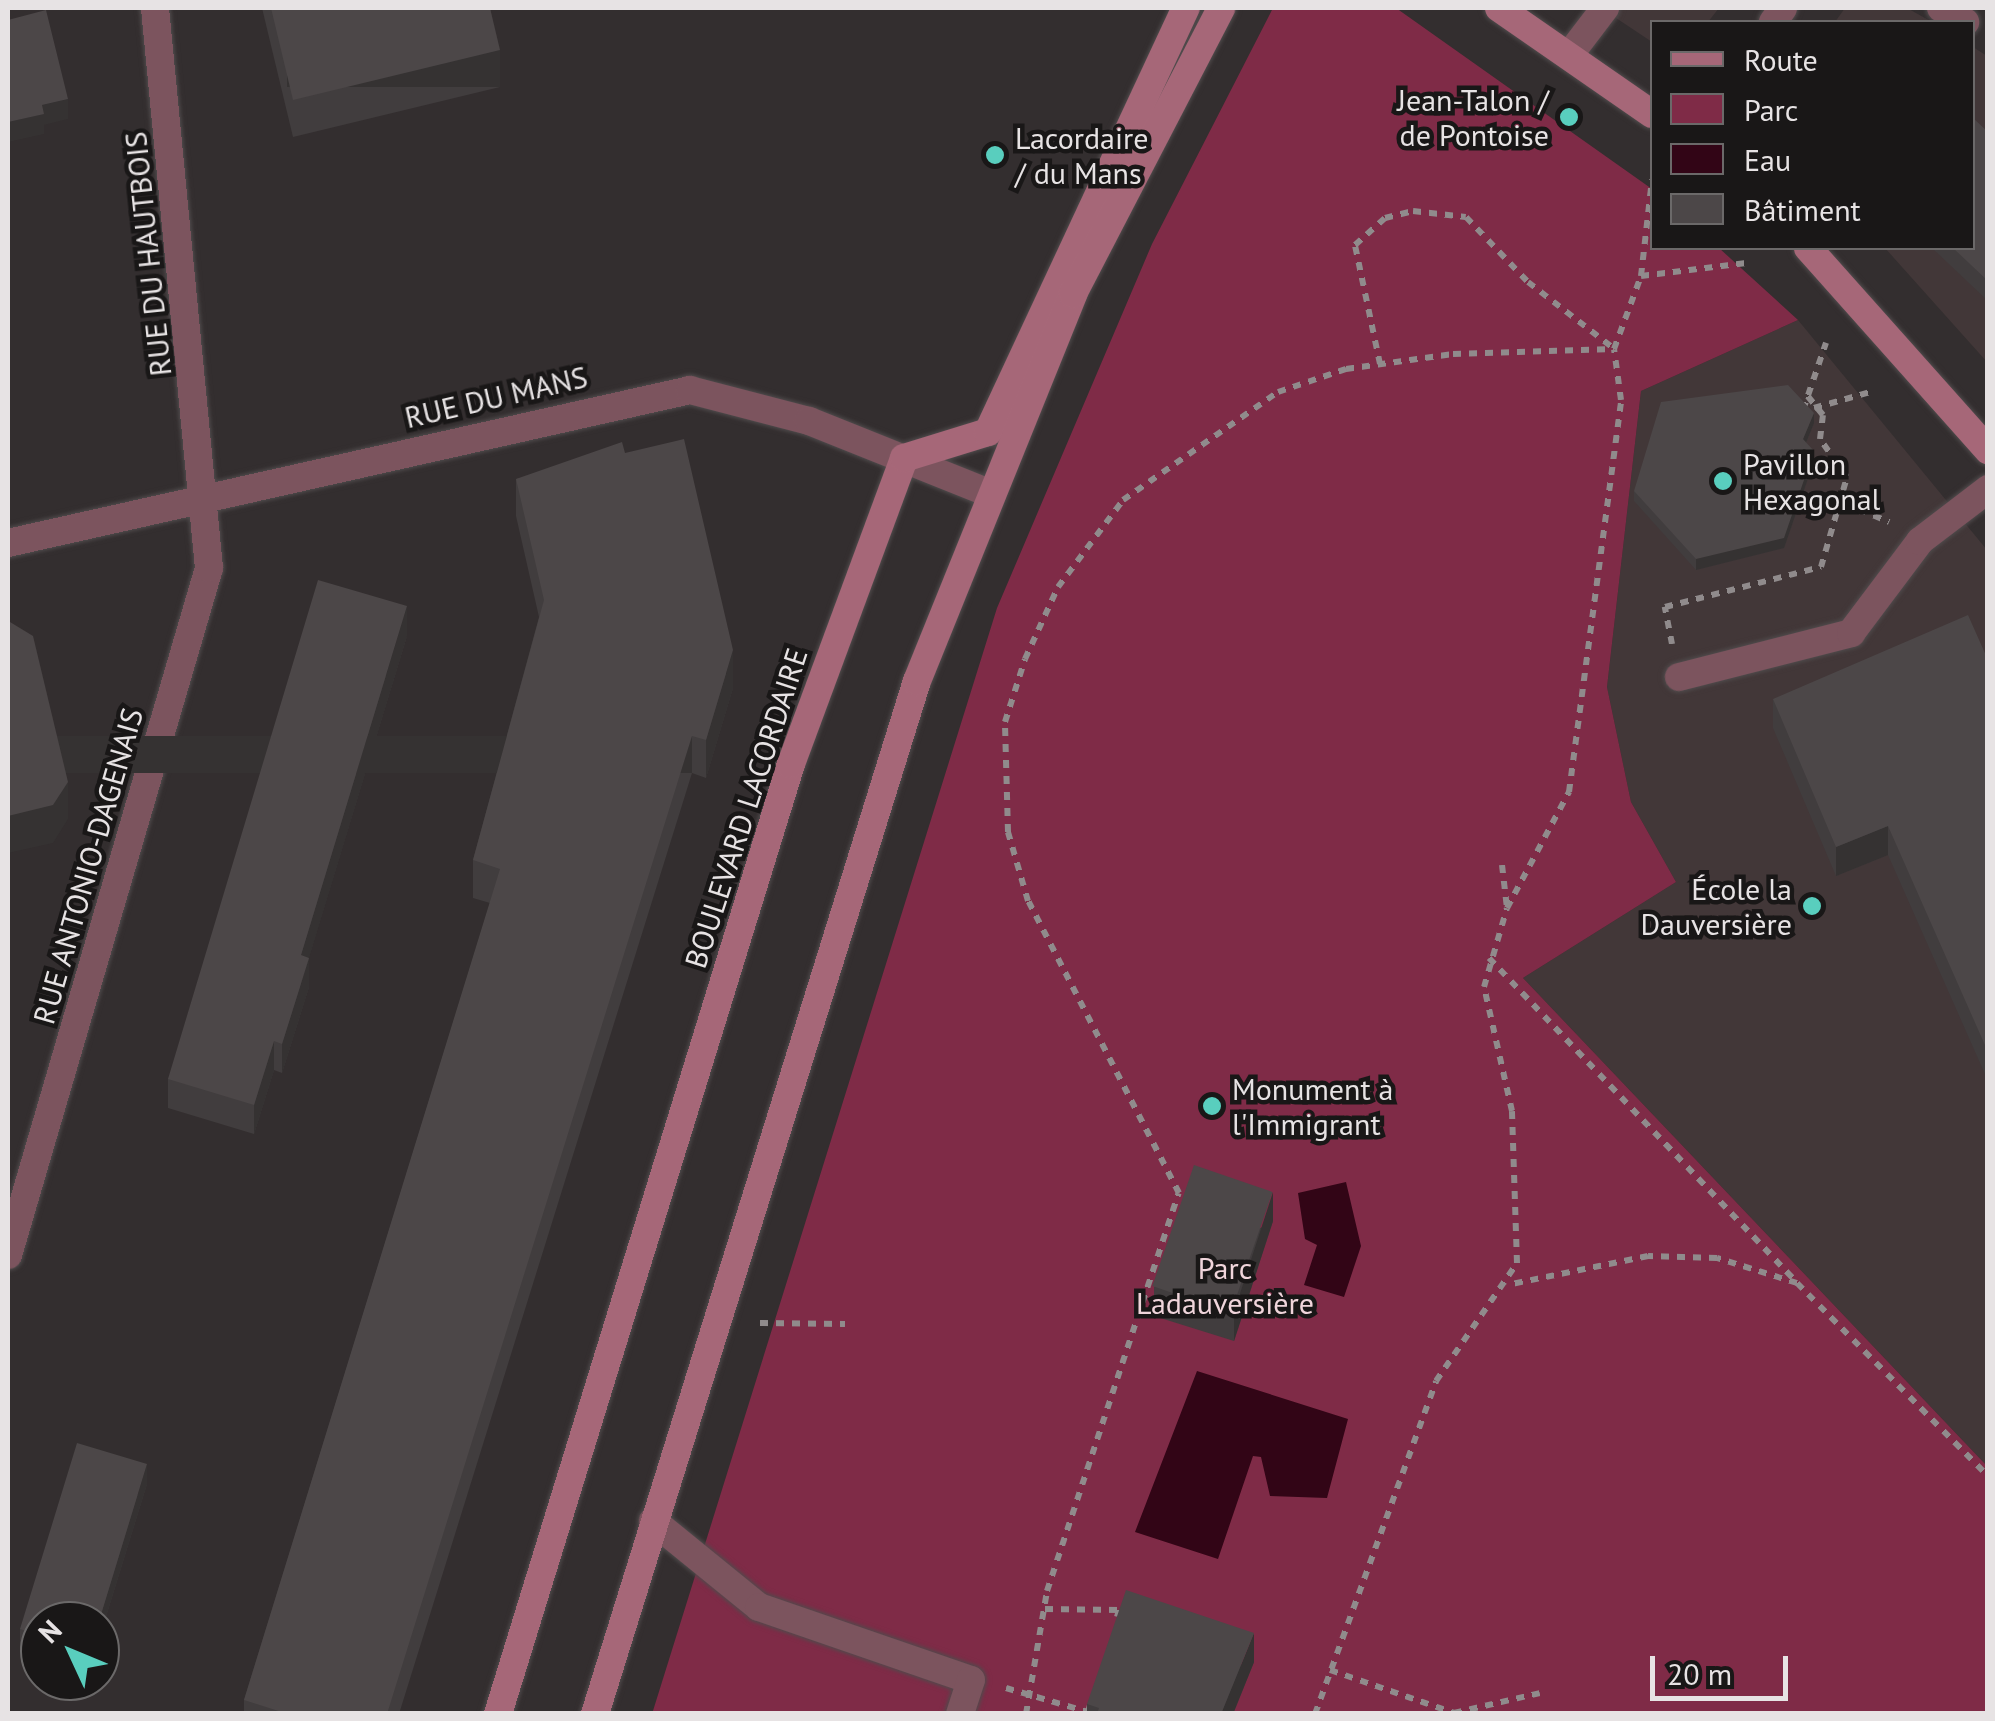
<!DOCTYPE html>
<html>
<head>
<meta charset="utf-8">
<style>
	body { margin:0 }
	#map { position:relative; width:1995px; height:1721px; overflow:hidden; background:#332e2f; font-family:"PT Sans",sans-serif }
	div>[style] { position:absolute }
	.built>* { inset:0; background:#423738 }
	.green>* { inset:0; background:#7f2b47 }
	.water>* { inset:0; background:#320516 }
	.path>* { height:6px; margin-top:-3px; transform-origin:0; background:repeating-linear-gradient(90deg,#908b8c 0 8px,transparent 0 16px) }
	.roads { filter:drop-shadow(0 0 2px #504b4c) drop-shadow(0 0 2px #504b4c) }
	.service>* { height:28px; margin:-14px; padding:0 14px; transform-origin:14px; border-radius:14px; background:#7c545e }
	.minor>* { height:28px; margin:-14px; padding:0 14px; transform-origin:14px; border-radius:14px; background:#7c545e }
	.secondary>* { height:28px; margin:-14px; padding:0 14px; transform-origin:14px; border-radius:14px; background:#a66778 }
	.wall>* { inset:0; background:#413d3e }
	.shaded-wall>* { inset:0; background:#353232; transform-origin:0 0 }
	.building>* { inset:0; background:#4c4748; transform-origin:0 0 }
	.dots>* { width:28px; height:28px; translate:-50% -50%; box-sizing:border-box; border:5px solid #191717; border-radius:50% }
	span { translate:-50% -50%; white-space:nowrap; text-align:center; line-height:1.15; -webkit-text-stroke:9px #191717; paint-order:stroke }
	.poi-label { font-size:30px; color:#e7e3e4 }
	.right { translate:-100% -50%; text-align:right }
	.left { translate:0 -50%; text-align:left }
	.street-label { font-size:30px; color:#e7e3e4 }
	.park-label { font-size:30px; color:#f0d5db }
	.frame { position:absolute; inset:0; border:10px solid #e7e3e4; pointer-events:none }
	.legend { position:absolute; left:1650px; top:20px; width:325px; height:230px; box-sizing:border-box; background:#191717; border:2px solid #6b6969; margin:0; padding:12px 18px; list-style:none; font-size:30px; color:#e7e3e4 }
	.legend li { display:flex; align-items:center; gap:20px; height:50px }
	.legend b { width:50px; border:2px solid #6b6969 }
	.north { position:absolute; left:20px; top:1601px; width:100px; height:100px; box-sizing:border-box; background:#191717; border:2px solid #6b6969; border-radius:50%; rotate:314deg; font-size:28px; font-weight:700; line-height:40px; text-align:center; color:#e7e3e4 }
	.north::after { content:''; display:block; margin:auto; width:35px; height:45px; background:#59cebe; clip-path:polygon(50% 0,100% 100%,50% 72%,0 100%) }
	.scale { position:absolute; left:1650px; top:1656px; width:138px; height:45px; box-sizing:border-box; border:5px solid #e7e3e4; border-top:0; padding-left:12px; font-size:30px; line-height:35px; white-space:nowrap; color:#e7e3e4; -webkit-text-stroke:8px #191717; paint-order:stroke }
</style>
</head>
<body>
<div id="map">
	<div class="built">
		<i style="clip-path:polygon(1601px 8px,1719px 8px,1708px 22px,1652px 22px,1652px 42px)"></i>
		<i style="clip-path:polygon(1845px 8px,1907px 8px,1932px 22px,1835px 22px)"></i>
		<i style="clip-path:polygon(1973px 47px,1987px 56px,1987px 362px,1885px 248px,1972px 248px)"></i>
		<i style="clip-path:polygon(1798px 320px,1987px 550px,1987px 1466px,1523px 978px,1676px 882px,1631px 802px,1607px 687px,1641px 391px)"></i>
	</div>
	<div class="green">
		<i style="clip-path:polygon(1273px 8px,1396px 8px,1652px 189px,1652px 248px,1719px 248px,1798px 320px,1641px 391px,1607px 687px,1631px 802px,1676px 882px,1523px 978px,1987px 1466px,1987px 1713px,652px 1714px,997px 608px,1152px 244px)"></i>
	</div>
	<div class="water">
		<i style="clip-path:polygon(1346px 1182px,1361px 1246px,1344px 1297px,1304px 1285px,1317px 1245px,1305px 1239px,1298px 1193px)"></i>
		<i style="clip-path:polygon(1197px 1371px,1348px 1419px,1327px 1498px,1270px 1496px,1261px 1457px,1253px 1456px,1218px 1559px,1135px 1532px)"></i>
	</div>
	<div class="path">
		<i style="left:1641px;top:276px;width:106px;rotate:-7.1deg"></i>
		<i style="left:1380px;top:364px;width:122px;rotate:-101.9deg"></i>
		<i style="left:1355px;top:245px;width:40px;rotate:-42deg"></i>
		<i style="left:1385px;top:218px;width:29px;rotate:-14deg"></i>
		<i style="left:1413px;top:211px;width:53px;rotate:6.5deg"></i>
		<i style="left:1466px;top:217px;width:90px;rotate:46.4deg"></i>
		<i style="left:1528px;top:282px;width:108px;rotate:37.8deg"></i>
		<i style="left:1814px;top:408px;width:58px;rotate:-15.9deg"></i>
		<i style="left:1803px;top:410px;width:71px;rotate:-71.1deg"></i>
		<i style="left:1844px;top:503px;width:49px;rotate:22.9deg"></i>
		<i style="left:1672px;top:644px;width:38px;rotate:-101deg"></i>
		<i style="left:1665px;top:607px;width:161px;rotate:-14.4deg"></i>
		<i style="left:1821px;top:567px;width:94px;rotate:-73.9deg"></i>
		<i style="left:1847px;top:477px;width:47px;rotate:-125.4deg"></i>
		<i style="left:1820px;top:439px;width:24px;rotate:-83deg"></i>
		<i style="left:1823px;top:415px;width:28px;rotate:-129deg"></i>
		<i style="left:1502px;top:865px;width:43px;rotate:83.4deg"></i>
		<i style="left:1489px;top:958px;width:448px;rotate:46.5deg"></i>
		<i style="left:1797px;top:1283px;width:84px;rotate:-162.6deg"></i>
		<i style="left:1717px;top:1258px;width:69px;rotate:-178.3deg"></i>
		<i style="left:1648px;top:1256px;width:144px;rotate:168.4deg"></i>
		<i style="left:1797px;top:1283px;width:272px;rotate:45.3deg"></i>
		<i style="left:760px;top:1323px;width:85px;rotate:0.7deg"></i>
		<i style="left:1045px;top:1609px;width:74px;rotate:0.8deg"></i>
		<i style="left:1119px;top:1610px;width:7px;rotate:106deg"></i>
		<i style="left:1330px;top:1670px;width:131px;rotate:19.1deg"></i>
		<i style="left:1454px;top:1713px;width:88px;rotate:-13.1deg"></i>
		<i style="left:1006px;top:1688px;width:85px;rotate:16.3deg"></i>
		<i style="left:1088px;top:1712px;width:7px;rotate:-74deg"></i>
		<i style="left:1026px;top:1714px;width:125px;rotate:-80.3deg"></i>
		<i style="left:1047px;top:1591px;width:419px;rotate:-71.7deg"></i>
		<i style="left:1179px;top:1193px;width:329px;rotate:-117.3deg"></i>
		<i style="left:1028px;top:901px;width:72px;rotate:-106.2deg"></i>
		<i style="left:1008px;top:832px;width:110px;rotate:-91.6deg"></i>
		<i style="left:1005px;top:722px;width:66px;rotate:-72.4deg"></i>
		<i style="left:1025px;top:659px;width:79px;rotate:-65.4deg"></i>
		<i style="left:1058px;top:587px;width:109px;rotate:-53.2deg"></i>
		<i style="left:1123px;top:500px;width:189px;rotate:-34.9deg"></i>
		<i style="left:1278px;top:392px;width:72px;rotate:-18.7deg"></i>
		<i style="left:1346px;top:369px;width:108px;rotate:-8deg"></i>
		<i style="left:1453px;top:354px;width:161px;rotate:-1.8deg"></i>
		<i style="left:1315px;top:1714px;width:354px;rotate:-70deg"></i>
		<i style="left:1436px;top:1381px;width:143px;rotate:-55.5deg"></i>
		<i style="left:1517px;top:1263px;width:152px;rotate:-91.9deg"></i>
		<i style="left:1512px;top:1111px;width:127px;rotate:-102.7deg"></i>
		<i style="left:1484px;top:987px;width:82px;rotate:-73.8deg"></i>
		<i style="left:1507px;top:908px;width:132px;rotate:-61.9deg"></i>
		<i style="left:1569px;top:792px;width:395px;rotate:-82.4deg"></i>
		<i style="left:1621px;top:400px;width:51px;rotate:-97.8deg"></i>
		<i style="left:1614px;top:349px;width:78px;rotate:-69.7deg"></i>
		<i style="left:1641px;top:276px;width:97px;rotate:-83.5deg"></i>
	</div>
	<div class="roads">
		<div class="service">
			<i style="left:1941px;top:8px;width:28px;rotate:30deg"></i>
			<i style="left:1570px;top:54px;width:58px;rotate:-52.7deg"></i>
			<i style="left:1679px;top:677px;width:178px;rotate:-14.3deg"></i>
			<i style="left:1851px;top:633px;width:115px;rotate:-53.1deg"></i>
			<i style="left:1920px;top:541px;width:86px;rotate:-37.4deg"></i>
			<i style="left:653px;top:1521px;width:136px;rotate:39.1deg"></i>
			<i style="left:759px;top:1607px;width:224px;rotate:19deg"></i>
			<i style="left:971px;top:1680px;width:36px;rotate:108deg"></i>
		</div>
		<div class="minor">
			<i style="left:1773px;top:22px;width:17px;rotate:-54deg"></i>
			<i style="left:8px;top:543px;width:699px;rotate:-12.64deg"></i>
			<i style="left:690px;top:390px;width:123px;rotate:14.6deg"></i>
			<i style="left:809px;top:421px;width:194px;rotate:21.8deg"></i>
			<i style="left:8px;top:1255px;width:716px;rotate:-73.69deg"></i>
			<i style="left:209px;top:568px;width:563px;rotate:-95.51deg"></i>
		</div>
		<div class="secondary">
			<i style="left:1499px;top:8px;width:186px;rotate:34.7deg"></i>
			<i style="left:1808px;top:248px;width:271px;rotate:48.3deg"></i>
			<i style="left:498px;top:1714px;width:994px;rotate:-72.86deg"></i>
			<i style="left:791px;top:764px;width:326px;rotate:-69.7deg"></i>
			<i style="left:904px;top:458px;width:88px;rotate:-17.2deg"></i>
			<i style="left:988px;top:432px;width:468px;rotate:-65deg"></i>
			<i style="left:595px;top:1714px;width:1082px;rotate:-72.69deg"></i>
			<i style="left:917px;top:681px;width:417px;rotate:-68deg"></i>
			<i style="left:1073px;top:294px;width:322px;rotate:-62.6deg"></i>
		</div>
	</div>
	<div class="wall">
		<i style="clip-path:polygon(262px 8px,490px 8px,500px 87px,293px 137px)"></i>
		<i style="clip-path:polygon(1988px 132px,1988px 301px,1932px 248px,1972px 248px)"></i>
		<i style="clip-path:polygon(1814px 423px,1806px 443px,1814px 461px,1784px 548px,1696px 570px,1634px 501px,1634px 491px)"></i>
		<i style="clip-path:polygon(625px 453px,733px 688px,706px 778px,692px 773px,399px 1714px,244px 1714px,244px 1700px,490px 903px,473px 898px,473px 860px,539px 617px,516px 516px,516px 479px)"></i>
		<i style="clip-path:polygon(407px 636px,309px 957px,309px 987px,282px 1073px,274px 1070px,254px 1134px,168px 1108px,168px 1079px)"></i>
		<i style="clip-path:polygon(1988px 660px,1988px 1081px,1888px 855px,1836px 876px,1773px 728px,1773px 699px)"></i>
		<i style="clip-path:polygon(1273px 1221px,1234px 1341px,1154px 1316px,1154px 1287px)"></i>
		<i style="clip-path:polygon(147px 1484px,100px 1636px,100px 1621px,40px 1621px,40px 1655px,20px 1649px,20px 1629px)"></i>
		<i style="clip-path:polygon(1254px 1662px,1233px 1714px,1087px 1714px,1087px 1704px)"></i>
	</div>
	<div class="shaded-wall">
		<i style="left:500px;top:50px;width:37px;height:213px;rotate:90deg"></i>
		<i style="clip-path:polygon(68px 99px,68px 119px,44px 125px,44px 134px,8px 142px,8px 122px,42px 105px)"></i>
		<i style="clip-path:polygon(1814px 413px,1814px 423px,1803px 450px,1803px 439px)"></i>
		<i style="clip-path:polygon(1814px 451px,1814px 461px,1784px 548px,1696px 570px,1696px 559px)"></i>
		<i style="clip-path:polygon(407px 606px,407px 636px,301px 984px,301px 955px)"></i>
		<i style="clip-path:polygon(733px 650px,733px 688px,706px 778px,706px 740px)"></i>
		<i style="left:692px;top:736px;width:37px;height:1024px;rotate:90deg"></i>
		<i style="clip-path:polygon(68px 782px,68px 819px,53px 843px,8px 853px,8px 816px)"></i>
		<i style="clip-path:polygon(1888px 826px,1888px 855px,1836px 876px,1836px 847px)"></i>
		<i style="clip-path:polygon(309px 958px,309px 987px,282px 1073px,282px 1044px)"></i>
		<i style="clip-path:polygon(274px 1041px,274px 1070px,254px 1134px,254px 1105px)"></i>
		<i style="clip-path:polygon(1273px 1192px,1273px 1221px,1234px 1341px,1234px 1312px)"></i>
		<i style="clip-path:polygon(147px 1464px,147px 1484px,100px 1636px,100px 1621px,99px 1621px)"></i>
		<i style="clip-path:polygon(1254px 1633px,1254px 1662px,1233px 1714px,1221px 1714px)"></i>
	</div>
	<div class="building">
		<i style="clip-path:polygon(271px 8px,490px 8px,500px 50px,293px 100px)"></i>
		<i style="clip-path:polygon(46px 10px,68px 99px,42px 105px,44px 114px,8px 122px,8px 20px)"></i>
		<i style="clip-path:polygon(1972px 117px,1988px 132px,1988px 281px,1953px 248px,1972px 248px)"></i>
		<i style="clip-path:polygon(1788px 385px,1814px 413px,1803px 439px,1814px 451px,1784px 538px,1696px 559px,1634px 491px,1661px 402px)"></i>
		<i style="clip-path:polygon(684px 439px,733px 650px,706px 740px,692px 736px,387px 1714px,288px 1714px,244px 1700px,500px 869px,473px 860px,544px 600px,516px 479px,622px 442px,625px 453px)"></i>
		<i style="clip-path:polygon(318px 580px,407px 606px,301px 955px,309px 958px,282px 1044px,274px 1041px,254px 1105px,168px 1079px)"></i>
		<i style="clip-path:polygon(1968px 615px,1988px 660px,1988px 1052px,1888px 826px,1836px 847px,1773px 699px)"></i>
		<i style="clip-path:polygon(8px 622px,10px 622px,33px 636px,68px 782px,53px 805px,8px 816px)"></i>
		<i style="left:1194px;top:1165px;width:83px;height:128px;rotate:19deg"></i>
		<i style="clip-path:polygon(77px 1443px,147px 1464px,99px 1621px,40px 1621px,40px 1635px,20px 1629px)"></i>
		<i style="clip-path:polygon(1126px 1590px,1254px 1633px,1221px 1714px,1097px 1714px,1099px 1708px,1087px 1704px)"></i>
	</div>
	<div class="dots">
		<i style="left:1569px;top:117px;background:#59cebe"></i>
		<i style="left:995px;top:155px;background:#59cebe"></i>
		<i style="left:1723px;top:481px;background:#59cebe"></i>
		<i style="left:1812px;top:906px;background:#59cebe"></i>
		<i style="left:1212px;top:1106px;background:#59cebe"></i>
	</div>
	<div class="poi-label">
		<span class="right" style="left:1549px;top:117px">Jean-Talon /<br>de Pontoise</span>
		<span class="left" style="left:1015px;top:155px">Lacordaire<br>/ du Mans</span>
		<span class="left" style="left:1743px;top:481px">Pavillon<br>Hexagonal</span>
		<span class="right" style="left:1792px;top:906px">École la<br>Dauversière</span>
		<span class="left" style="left:1232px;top:1106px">Monument à<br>l'Immigrant</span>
	</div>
	<div class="street-label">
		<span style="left:148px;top:254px;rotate:-96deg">RUE DU HAUTBOIS</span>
		<span style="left:496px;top:397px;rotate:-13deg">RUE DU MANS</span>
		<span style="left:746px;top:808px;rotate:-72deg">BOULEVARD LACORDAIRE</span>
		<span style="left:88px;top:866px;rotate:-74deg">RUE ANTONIO-DAGENAIS</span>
	</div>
	<div class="park-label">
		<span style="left:1225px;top:1285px">Parc<br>Ladauversière</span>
	</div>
	<div class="frame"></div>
	<ul class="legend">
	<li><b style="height:12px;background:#a66778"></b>Route</li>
	<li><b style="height:28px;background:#7f2b47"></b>Parc</li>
	<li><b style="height:28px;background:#320516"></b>Eau</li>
	<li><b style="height:28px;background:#4c4748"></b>Bâtiment</li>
	</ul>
	<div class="north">N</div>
	<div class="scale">20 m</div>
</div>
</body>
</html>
